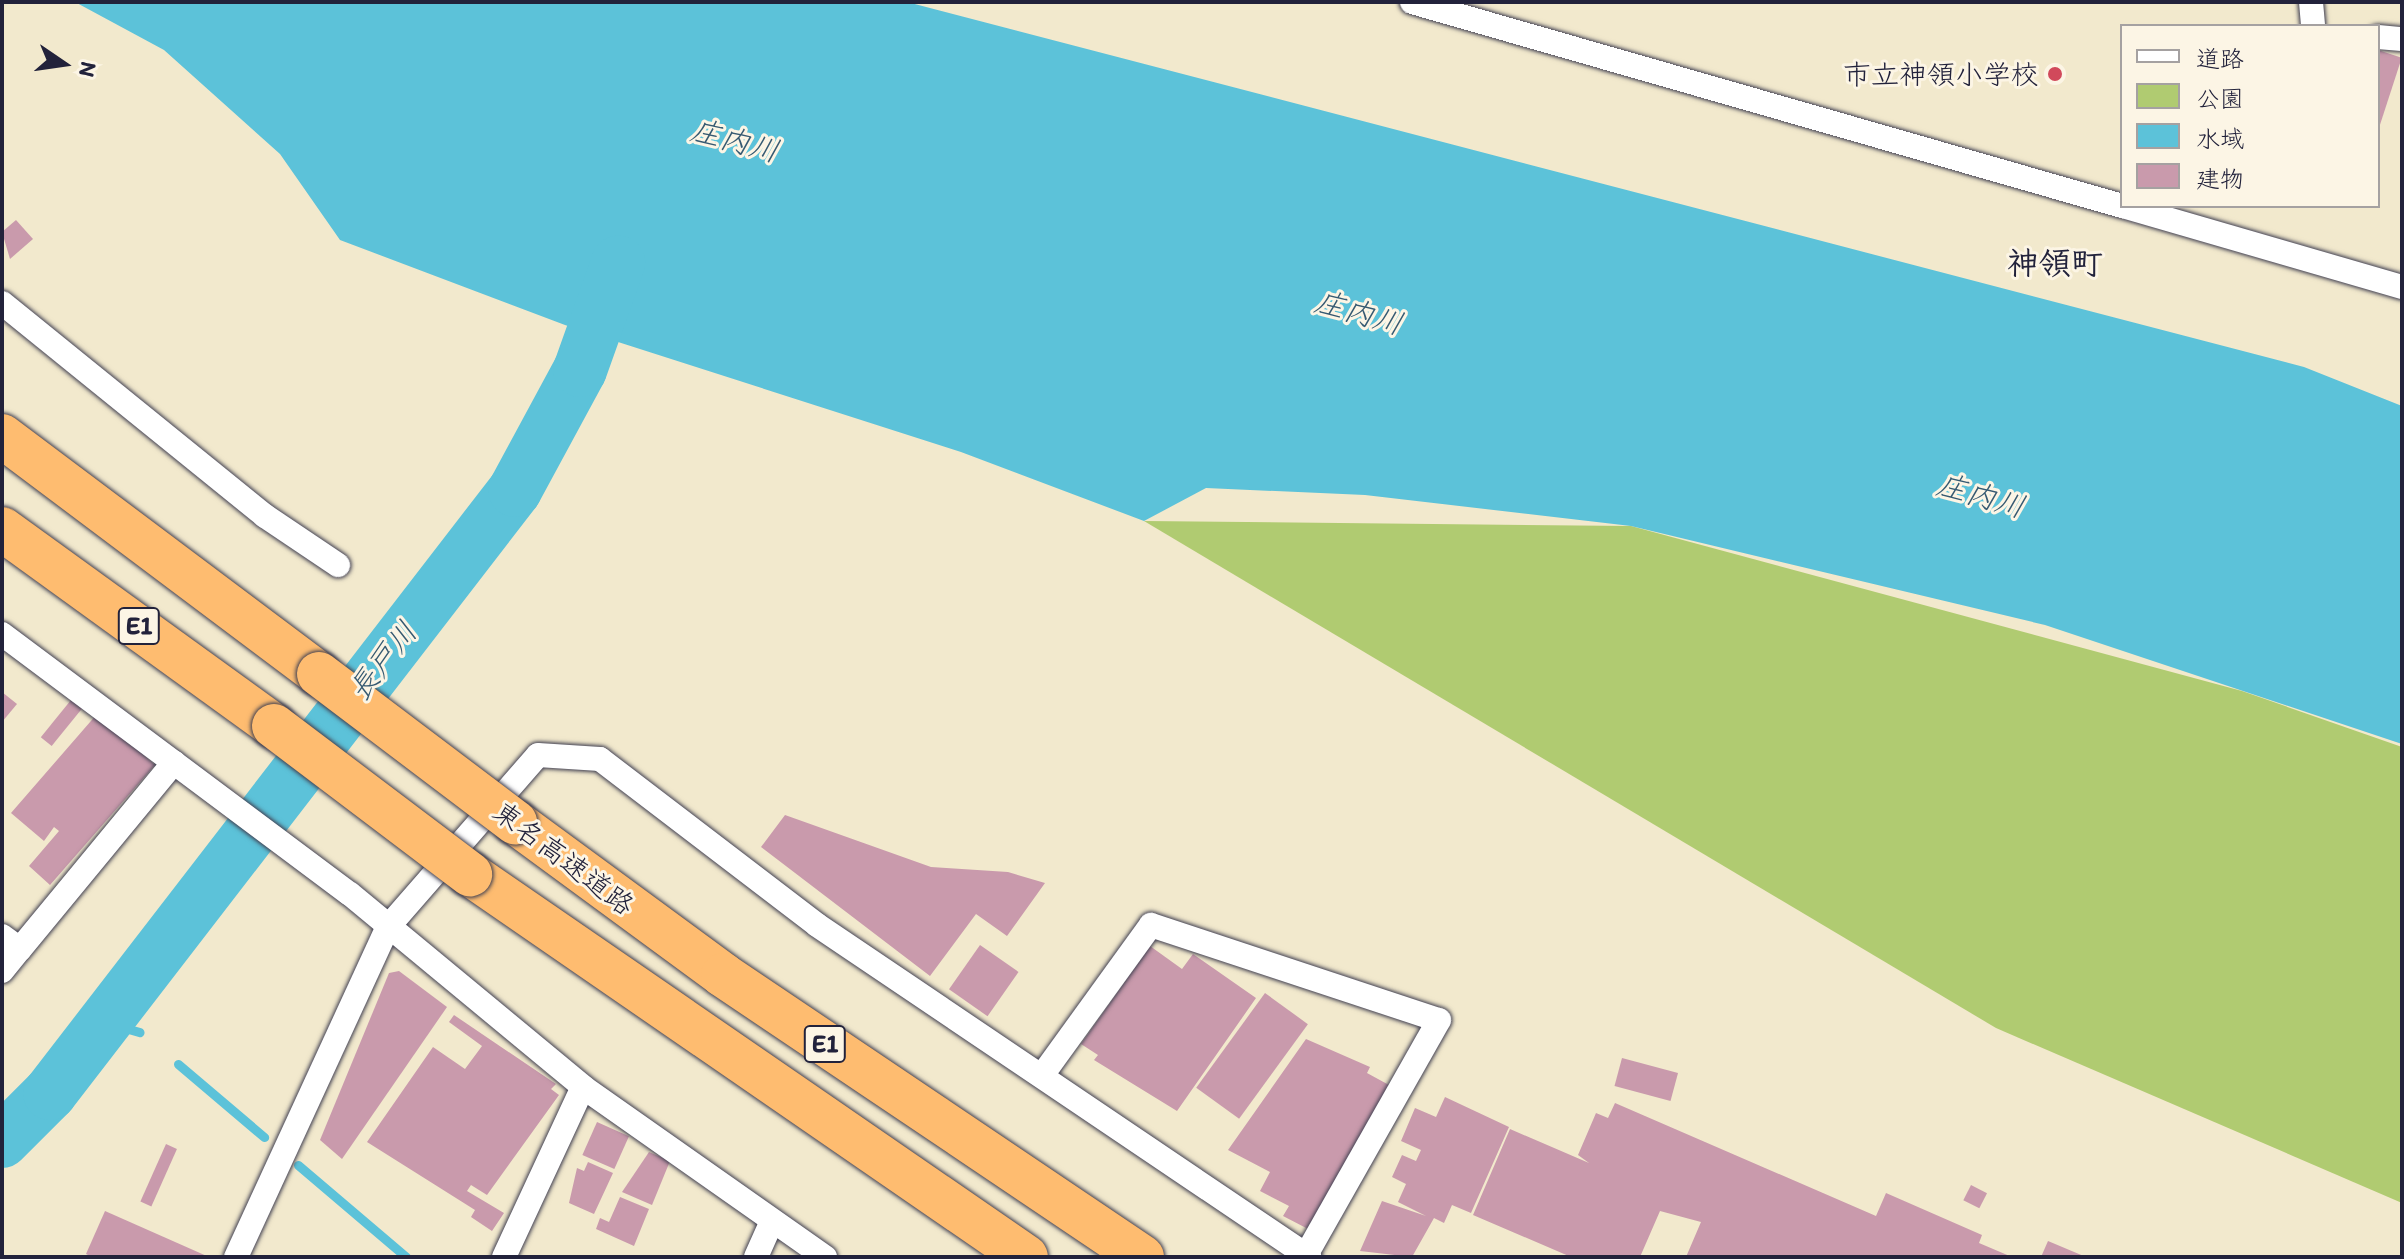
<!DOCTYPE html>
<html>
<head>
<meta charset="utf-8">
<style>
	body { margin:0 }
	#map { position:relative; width:2404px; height:1259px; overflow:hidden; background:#f2e9cd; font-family:Itim,"Klee One",sans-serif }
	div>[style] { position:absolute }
	.green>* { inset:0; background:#b0cb71 }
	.water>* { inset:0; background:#5cc2d9 }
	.stream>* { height:9px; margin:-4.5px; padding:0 4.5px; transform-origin:4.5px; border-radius:4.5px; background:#5cc2d9 }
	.river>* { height:54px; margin:-27px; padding:0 27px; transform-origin:27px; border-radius:27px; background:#5cc2d9 }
	.building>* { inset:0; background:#c99aac; transform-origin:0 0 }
	.roads { filter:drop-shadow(0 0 2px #414051) drop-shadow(0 0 2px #414051) }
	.minor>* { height:24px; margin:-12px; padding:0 12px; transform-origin:12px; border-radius:12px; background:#fff }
	.motorway>* { height:44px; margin:-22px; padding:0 22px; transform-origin:22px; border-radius:22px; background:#febc70 }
	.bridges { filter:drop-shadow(0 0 2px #414051) drop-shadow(0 0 2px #414051) }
	.motorway-bridge>* { height:44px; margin:-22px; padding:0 22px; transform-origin:22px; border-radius:22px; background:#febc70 }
	.dots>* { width:22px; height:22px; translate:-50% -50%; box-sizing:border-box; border:4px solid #fcf5e5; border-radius:50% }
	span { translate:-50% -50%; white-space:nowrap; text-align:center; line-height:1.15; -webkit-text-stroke:6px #fcf5e5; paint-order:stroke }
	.shield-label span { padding:2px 6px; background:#fcf5e5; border:2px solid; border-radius:6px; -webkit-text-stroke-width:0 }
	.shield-label { font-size:26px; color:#22223b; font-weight:700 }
	.poi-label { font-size:28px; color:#22223b }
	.right { translate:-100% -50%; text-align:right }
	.street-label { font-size:28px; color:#22223b }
	.water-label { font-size:30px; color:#365a72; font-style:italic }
	.quarter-label { font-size:32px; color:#22223b; font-weight:700 }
	.frame { position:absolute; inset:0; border:4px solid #22223b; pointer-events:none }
	.legend { position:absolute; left:2120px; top:24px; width:260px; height:184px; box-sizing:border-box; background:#fcf5e5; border:2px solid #a5a1a1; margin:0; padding:10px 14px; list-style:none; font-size:24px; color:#22223b }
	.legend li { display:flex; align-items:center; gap:16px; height:40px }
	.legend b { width:40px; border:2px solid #a5a1a1 }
	.north { position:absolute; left:24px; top:24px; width:80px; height:80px; -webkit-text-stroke:6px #fcf5e5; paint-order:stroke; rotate:103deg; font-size:22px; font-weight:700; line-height:32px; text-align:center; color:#22223b }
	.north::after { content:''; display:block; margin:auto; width:28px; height:36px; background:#22223b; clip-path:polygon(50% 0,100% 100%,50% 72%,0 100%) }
</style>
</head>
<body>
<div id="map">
	<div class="green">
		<i style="clip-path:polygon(1144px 521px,1631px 526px,2242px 691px,2402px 747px,2402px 1203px,1996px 1028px)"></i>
	</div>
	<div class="water">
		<i style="clip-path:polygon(75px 2px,907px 2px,2304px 367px,2402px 406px,2402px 744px,2045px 625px,1631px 526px,1365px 495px,1206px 488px,1144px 521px,961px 452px,565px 325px,340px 240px,280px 154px,164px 50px)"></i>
	</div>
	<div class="stream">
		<i style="left:104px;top:1022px;width:37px;rotate:16deg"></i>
		<i style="left:178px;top:1064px;width:113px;rotate:40.3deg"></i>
		<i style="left:298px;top:1165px;width:142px;rotate:40.4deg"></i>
	</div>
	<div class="river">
		<i style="left:2px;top:1141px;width:68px;rotate:-45deg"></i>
		<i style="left:50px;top:1093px;width:761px;rotate:-52.36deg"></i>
		<i style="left:515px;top:490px;width:136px;rotate:-61.6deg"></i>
		<i style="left:580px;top:370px;width:114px;rotate:-70.4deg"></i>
	</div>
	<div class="building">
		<i style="left:2378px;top:50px;width:25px;height:102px;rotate:18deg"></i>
		<i style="clip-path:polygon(16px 220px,33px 239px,10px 259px,2px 232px)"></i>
		<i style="clip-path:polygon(2px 692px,17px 704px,2px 722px)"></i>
		<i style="left:71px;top:700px;width:14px;height:48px;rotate:39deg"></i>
		<i style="clip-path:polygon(97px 714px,155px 765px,50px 885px,29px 866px,59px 831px,54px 827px,44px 841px,11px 813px)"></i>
		<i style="clip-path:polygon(785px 815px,931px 867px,1008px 872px,1045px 883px,1007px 936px,976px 914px,930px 976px,761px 847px)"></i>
		<i style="left:980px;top:945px;width:47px;height:54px;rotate:35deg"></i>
		<i style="clip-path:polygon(1150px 946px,1182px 969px,1193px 954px,1256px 998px,1177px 1111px,1094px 1060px,1098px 1055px,1081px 1044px)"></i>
		<i style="clip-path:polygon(399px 971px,447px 1007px,342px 1159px,320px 1140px,389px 973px)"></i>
		<i style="left:1265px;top:993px;width:53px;height:117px;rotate:36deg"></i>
		<i style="clip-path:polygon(454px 1015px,556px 1084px,551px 1089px,559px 1095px,487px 1195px,471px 1185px,467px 1191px,504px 1213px,492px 1231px,471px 1217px,475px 1210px,367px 1142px,433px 1047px,465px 1069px,482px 1046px,449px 1022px)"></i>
		<i style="clip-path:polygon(1306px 1039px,1370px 1067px,1367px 1073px,1389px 1085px,1310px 1230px,1283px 1216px,1289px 1206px,1260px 1191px,1270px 1172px,1228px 1150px)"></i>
		<i style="left:1622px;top:1058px;width:58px;height:29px;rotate:15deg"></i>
		<i style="clip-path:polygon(1445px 1097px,1509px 1127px,1471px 1213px,1452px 1205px,1444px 1223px,1434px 1218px,1412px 1257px,1360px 1251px,1382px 1201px,1426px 1216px,1398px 1202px,1406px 1184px,1392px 1177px,1402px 1155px,1416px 1161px,1421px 1150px,1401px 1141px,1415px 1108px,1436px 1117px)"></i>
		<i style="clip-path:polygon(1615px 1103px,1876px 1216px,1886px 1193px,1982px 1235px,1979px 1243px,2012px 1257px,1686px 1257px,1701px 1222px,1660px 1211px,1640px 1257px,1571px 1257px,1473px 1215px,1510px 1129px,1589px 1163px,1578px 1155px,1596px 1113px,1608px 1118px)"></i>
		<i style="left:597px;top:1122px;width:35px;height:36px;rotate:24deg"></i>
		<i style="left:166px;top:1144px;width:12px;height:63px;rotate:24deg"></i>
		<i style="clip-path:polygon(649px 1152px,670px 1161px,652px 1205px,622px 1192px)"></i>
		<i style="clip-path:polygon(588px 1162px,613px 1173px,594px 1214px,569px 1203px,577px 1168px,584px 1171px)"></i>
		<i style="left:1971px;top:1185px;width:18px;height:17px;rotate:27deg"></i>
		<i style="clip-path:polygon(620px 1197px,649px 1209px,634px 1246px,596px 1229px,600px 1218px,609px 1222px)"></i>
		<i style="clip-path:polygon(105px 1211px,209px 1257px,92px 1257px,86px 1254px)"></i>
		<i style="clip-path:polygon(2048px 1241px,2086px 1257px,2041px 1257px)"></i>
	</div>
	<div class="roads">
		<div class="minor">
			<i style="left:1412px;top:2px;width:739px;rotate:16.03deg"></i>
			<i style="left:2311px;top:2px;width:24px;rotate:85deg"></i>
			<i style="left:2378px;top:37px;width:24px;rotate:5deg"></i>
			<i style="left:2123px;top:206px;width:291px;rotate:16.2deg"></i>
			<i style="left:2px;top:303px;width:338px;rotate:39deg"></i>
			<i style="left:265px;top:516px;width:88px;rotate:33.9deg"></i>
			<i style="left:2px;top:634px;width:434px;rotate:36.8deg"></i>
			<i style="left:350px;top:894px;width:303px;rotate:39.6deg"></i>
			<i style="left:583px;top:1087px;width:296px;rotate:35.1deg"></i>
			<i style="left:2px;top:936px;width:22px;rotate:36deg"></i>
			<i style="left:20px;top:949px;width:242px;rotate:-50.5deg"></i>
			<i style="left:2px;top:971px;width:28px;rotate:-51deg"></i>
			<i style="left:1043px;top:1074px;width:184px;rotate:-54.1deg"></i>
			<i style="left:1151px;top:925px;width:303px;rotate:18.3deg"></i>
			<i style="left:1439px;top:1020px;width:270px;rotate:119.5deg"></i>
			<i style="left:236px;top:1257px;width:363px;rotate:-65.3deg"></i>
			<i style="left:388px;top:927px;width:228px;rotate:-48.9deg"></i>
			<i style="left:538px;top:755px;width:62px;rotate:3.7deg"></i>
			<i style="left:600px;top:759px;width:273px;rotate:37.4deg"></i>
			<i style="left:817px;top:925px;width:594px;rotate:34.01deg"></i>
			<i style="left:504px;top:1257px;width:187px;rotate:-65.1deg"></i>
			<i style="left:756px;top:1257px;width:39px;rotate:-66deg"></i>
		</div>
		<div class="motorway">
			<i style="left:2px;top:436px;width:396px;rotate:36.9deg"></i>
			<i style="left:2px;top:529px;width:336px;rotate:35.9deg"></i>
			<i style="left:515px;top:822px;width:258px;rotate:36.3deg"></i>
			<i style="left:723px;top:975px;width:505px;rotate:33.94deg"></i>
			<i style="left:470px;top:874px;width:675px;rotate:34.56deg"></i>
		</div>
	</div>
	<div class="bridges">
		<div class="motorway-bridge">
			<i style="left:319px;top:674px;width:246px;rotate:37.1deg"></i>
			<i style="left:274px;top:726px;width:246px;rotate:37.1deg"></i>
		</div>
	</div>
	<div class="dots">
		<i style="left:2055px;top:74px;background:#d1495b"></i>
	</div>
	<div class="shield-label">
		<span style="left:139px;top:626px">E1</span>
		<span style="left:825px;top:1044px">E1</span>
	</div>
	<div class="poi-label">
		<span class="right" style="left:2039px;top:74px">市立神領小学校</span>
	</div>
	<div class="street-label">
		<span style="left:564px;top:858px;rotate:37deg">東名高速道路</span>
	</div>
	<div class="water-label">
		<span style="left:735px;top:141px;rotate:15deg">庄内川</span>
		<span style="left:1359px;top:313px;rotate:16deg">庄内川</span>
		<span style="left:1981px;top:496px;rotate:16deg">庄内川</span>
		<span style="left:383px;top:661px;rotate:-52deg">長戸川</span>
	</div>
	<div class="quarter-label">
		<span style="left:2055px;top:263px">神領町</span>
	</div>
	<div class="frame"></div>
	<ul class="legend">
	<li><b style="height:10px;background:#fff"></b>道路</li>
	<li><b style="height:22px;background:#b0cb71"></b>公園</li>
	<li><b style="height:22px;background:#5cc2d9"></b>水域</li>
	<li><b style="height:22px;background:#c99aac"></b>建物</li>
	</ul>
	<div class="north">N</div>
</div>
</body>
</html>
